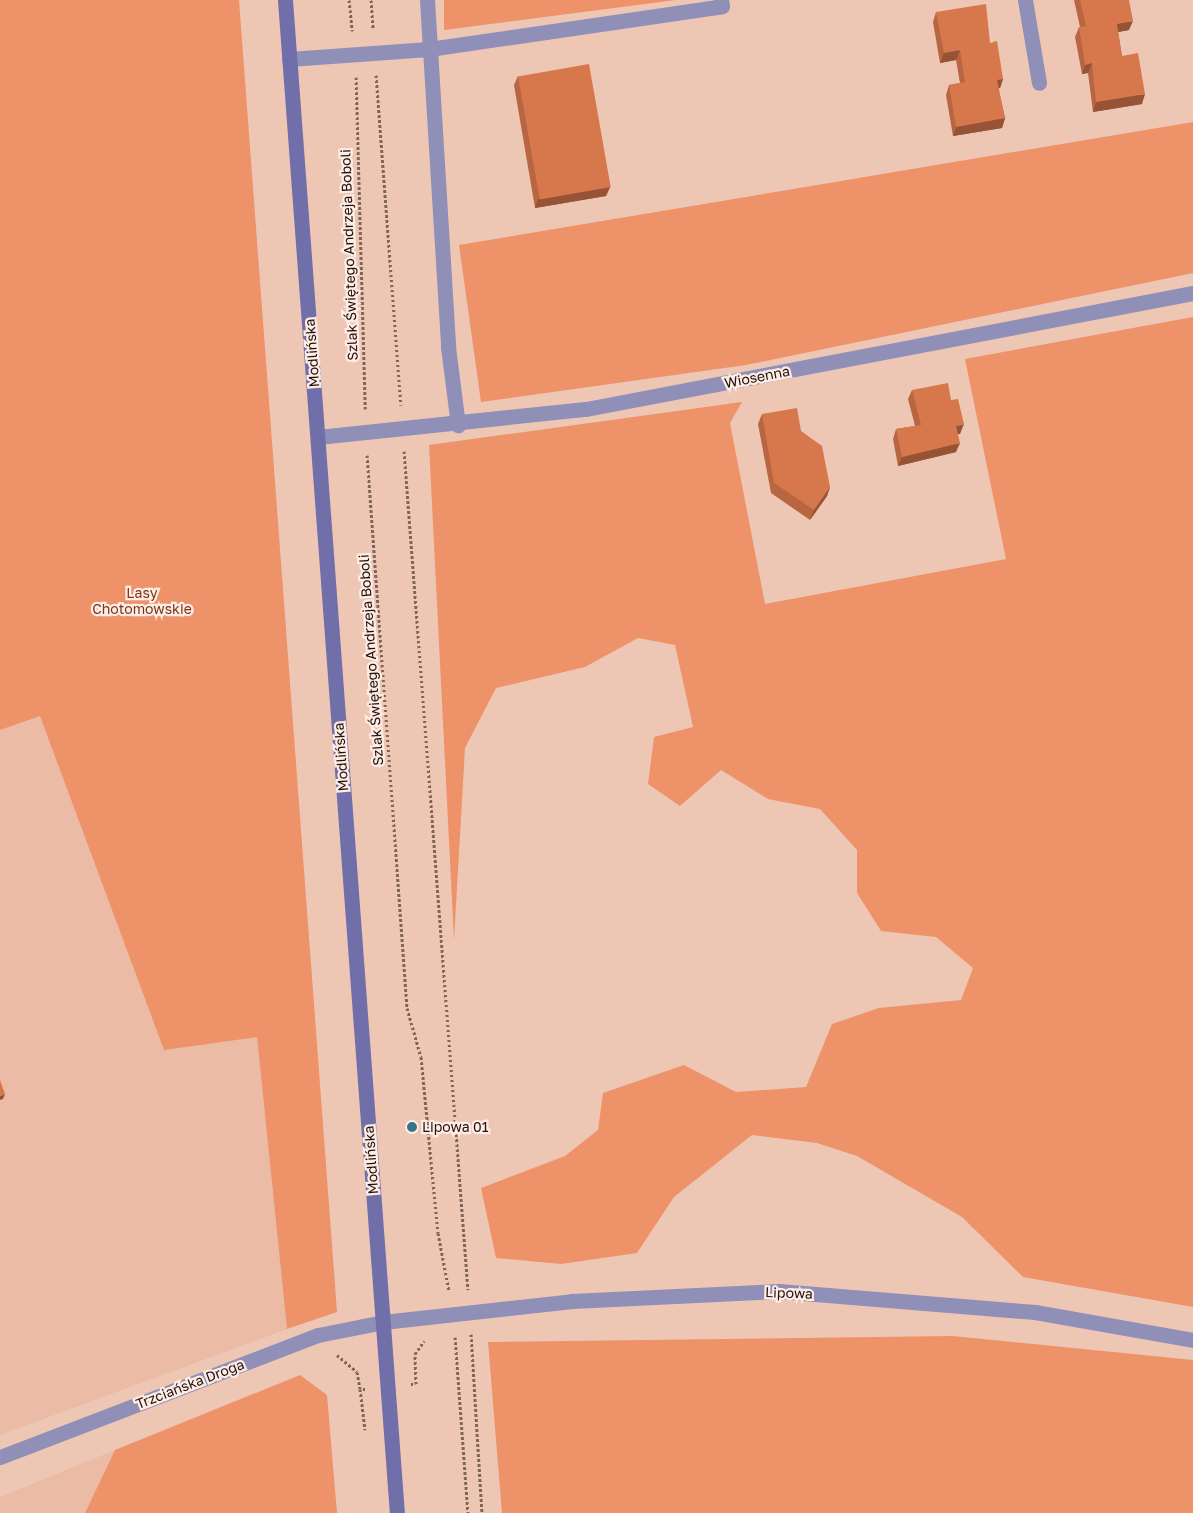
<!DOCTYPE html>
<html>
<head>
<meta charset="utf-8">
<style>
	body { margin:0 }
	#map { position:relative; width:1193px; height:1513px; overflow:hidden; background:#eec6b4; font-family:"Golos Text",sans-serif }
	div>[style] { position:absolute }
	.built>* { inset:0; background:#ebbba6 }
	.green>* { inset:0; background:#ee9269 }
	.path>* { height:3px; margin-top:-1.5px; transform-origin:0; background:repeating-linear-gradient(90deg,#7e6459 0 2.5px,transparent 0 5px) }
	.lane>* { height:15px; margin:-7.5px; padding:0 7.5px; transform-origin:7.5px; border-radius:7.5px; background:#8f8fb8 }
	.street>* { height:15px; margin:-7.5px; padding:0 7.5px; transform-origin:7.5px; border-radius:7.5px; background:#8f8fb8 }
	.secondary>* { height:15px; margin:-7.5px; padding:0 7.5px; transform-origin:7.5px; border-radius:7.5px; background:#716faa }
	.wall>* { inset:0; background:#b86641 }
	.shaded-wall>* { inset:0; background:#965335 }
	.building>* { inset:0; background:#d6774c; transform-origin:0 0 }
	.dots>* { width:14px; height:14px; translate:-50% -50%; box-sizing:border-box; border:2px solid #feece5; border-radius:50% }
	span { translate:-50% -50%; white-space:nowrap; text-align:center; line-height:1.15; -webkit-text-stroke:4.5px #feece5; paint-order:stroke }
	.street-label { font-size:14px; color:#1f110b }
	.park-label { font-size:14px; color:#77381a }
	.poi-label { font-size:14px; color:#1f110b }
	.left { translate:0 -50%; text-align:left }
</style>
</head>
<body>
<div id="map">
	<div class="built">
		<i style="clip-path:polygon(40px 715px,164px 1049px,257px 1037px,287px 1329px,0 1435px,0 730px)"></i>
		<i style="clip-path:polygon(115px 1450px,85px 1513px,0 1513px,0 1497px)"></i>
	</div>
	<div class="green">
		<i style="clip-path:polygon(0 0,239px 0,337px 1312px,287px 1329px,257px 1037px,164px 1050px,40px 716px,0 730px)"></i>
		<i style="clip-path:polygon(444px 0,676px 0,444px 30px)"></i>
		<i style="clip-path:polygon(1193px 122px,1193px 273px,746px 365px,481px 402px,459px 245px)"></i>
		<i style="clip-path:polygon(1193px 317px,1193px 1307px,1023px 1277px,962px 1217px,857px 1156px,817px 1143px,752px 1135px,674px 1197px,637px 1253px,561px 1264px,496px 1258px,481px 1188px,565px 1156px,598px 1130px,603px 1093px,684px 1065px,736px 1092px,806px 1087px,832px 1024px,879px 1008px,961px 1000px,973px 968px,936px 937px,881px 931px,857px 893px,857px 850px,820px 809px,768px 799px,721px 770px,680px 806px,648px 784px,654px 737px,693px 727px,675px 645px,638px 638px,585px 667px,496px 688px,465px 748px,454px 940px,429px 445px,742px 402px,730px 423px,765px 604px,1006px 559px,965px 359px)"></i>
		<i style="clip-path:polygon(952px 1336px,1193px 1360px,1193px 1513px,502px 1513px,488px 1342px)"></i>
		<i style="clip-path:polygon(300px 1375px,327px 1395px,337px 1513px,85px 1513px,115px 1450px)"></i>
	</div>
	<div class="path">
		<i style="left:349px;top:0;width:31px;rotate:84deg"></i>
		<i style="left:371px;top:0;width:29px;rotate:86deg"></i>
		<i style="left:376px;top:75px;width:331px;rotate:85.7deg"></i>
		<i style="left:356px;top:77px;width:332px;rotate:88.4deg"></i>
		<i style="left:404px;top:451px;width:841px;rotate:85.64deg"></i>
		<i style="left:367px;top:455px;width:554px;rotate:85.86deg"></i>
		<i style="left:407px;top:1008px;width:51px;rotate:74.1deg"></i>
		<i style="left:421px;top:1057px;width:177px;rotate:84.5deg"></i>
		<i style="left:438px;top:1233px;width:59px;rotate:79.3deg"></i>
		<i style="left:471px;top:1334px;width:179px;rotate:86.5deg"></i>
		<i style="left:455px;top:1337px;width:176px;rotate:85.8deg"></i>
		<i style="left:337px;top:1355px;width:26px;rotate:40deg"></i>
		<i style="left:357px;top:1372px;width:17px;rotate:80deg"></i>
		<i style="left:411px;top:1384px;width:5px"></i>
		<i style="left:416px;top:1384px;width:30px;rotate:-92deg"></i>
		<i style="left:415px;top:1354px;width:16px;rotate:-55deg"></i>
		<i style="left:365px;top:1389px;width:5px;rotate:180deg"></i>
		<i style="left:360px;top:1389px;width:41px;rotate:83deg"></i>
	</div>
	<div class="lane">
		<i style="left:1025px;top:0;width:84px;rotate:80.4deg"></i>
	</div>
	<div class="street">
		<i style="left:427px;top:0;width:348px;rotate:86.5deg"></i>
		<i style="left:448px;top:347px;width:79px;rotate:82.7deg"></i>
		<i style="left:289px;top:59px;width:140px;rotate:-4.1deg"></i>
		<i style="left:429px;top:49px;width:296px;rotate:-8.3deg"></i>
		<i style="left:722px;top:6px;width:6px;rotate:-99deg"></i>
		<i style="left:318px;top:437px;width:269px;rotate:-6deg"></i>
		<i style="left:586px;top:409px;width:618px;rotate:-10.82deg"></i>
		<i style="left:0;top:1457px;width:341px;rotate:-21deg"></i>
		<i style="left:318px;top:1335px;width:66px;rotate:-11.3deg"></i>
		<i style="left:383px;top:1322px;width:190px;rotate:-6.3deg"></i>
		<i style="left:572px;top:1301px;width:207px;rotate:-2.8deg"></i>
		<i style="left:779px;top:1291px;width:257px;rotate:4.7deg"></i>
		<i style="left:1035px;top:1312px;width:160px;rotate:10deg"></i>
	</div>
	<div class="secondary">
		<i style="left:285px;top:0;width:1517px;rotate:85.77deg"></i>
	</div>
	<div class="wall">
		<i style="clip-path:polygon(1074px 0,1129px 0,1129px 30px,1118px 32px,1122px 56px,1142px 104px,1093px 112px,1088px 73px,1082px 74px,1075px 37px,1079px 27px,1080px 27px)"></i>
		<i style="clip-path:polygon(936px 12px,990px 43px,1003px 79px,1000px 88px,998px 88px,1005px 118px,1002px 128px,953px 136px,946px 95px,949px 85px,960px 83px,956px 60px,940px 63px,933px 22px)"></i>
		<i style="clip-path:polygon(518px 76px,610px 187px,606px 196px,535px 208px,514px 85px)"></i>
		<i style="clip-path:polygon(912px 390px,951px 400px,960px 434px,958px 434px,956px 452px,898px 466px,893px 439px,896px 429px,915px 426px,908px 399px)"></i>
		<i style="clip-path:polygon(762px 414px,801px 431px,830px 487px,827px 496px,810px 520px,771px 493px,758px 424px)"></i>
	</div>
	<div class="shaded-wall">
		<i style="clip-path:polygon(1133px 21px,1129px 30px,1113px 33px,1117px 24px)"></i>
		<i style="clip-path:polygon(960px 50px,956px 60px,940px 63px,944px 53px)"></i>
		<i style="clip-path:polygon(1092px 63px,1088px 73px,1082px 74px,1085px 65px)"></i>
		<i style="clip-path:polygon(1003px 79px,1000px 88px,993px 90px,997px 80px)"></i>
		<i style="clip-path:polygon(1145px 94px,1142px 104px,1093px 112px,1096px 102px)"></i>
		<i style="clip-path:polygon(1005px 118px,1002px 128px,953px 136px,956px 127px)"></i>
		<i style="clip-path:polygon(610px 187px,606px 196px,535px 208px,538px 199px)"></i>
		<i style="clip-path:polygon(964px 424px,960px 434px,953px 435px,956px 426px)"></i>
		<i style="clip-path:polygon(960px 443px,956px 452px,898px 466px,902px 457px)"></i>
		<i style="clip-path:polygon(830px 487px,827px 496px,810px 520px,814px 510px)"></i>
		<i style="clip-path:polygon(5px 1094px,3px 1099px,0 1100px,0 1096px)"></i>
	</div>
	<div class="building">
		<i style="clip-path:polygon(1080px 0,1129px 0,1133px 21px,1117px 24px,1122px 56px,1138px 53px,1145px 94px,1096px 102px,1092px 63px,1085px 65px,1079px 27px,1086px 26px)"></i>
		<i style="clip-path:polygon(986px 4px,990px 43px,997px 41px,1003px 79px,997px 80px,1005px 118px,956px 127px,949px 85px,965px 82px,960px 50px,944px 53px,936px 12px)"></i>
		<i style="left:589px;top:64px;width:125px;height:72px;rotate:80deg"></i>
		<i style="clip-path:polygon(948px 383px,951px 400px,958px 399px,964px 424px,956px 426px,960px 443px,902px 457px,896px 429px,921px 425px,912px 390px)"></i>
		<i style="clip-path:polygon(797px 408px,801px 431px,822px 446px,830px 487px,814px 510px,774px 483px,762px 414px)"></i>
		<i style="clip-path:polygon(0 1080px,5px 1094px,0 1096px)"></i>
	</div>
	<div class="dots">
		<i style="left:412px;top:1127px;background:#36748a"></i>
	</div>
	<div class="street-label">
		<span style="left:349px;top:255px;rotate:-92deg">Szlak Świętego Andrzeja Boboli</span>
		<span style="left:312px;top:353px;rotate:-94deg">Modlińska</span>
		<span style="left:757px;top:377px;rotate:-11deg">Wiosenna</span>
		<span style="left:371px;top:660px;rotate:-94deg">Szlak Świętego Andrzeja Boboli</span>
		<span style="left:341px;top:757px;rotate:-94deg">Modlińska</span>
		<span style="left:371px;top:1160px;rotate:-94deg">Modlińska</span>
		<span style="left:789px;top:1293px;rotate:2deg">Lipowa</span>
		<span style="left:190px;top:1384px;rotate:-21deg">Trzciańska Droga</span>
	</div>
	<div class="park-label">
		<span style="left:142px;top:601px">Lasy<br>Chotomowskie</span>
	</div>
	<div class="poi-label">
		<span class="left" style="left:422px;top:1127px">Lipowa 01</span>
	</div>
</div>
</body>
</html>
